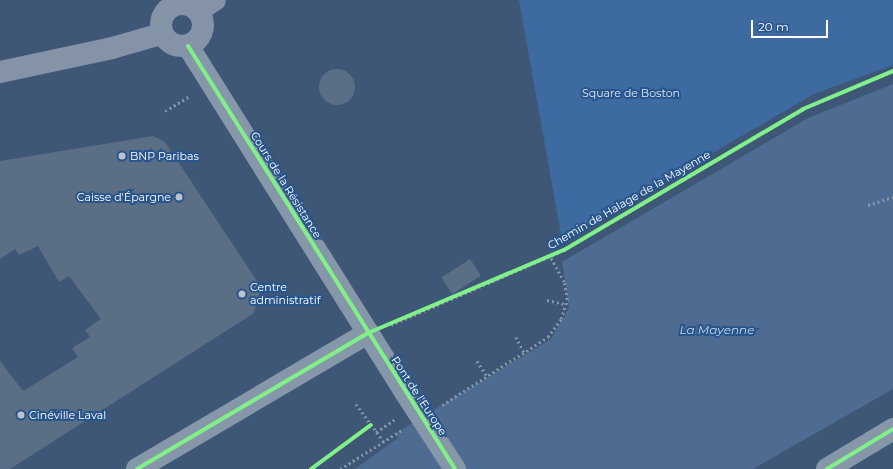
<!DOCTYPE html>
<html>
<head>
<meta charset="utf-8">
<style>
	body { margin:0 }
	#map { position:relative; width:893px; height:469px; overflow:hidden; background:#3f5776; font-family:Montserrat,sans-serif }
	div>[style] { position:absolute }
	.green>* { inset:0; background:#3d6ba1 }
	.water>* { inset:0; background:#4e6b91 }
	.building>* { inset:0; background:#5a6e85; transform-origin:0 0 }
	.round { border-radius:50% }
	.path>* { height:2.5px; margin-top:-1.25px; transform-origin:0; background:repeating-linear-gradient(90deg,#8697a9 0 2px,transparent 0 5px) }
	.minor>* { height:22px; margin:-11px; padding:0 11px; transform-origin:11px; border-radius:11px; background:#8697a9 }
	.major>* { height:22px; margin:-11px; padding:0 11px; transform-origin:11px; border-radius:11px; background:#8593a9 }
	.major>.ring { margin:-11px; padding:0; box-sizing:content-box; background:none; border:22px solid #8593a9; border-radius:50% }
	.minor-bridge>* { height:22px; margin:-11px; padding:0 11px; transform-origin:11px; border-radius:11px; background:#8697a9 }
	.cycleway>* { height:4px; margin:-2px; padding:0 2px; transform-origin:2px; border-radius:2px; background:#82f089 }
	.dots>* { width:11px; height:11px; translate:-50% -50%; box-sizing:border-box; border:2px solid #28558c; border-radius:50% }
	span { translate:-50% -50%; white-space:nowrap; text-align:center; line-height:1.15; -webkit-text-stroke:4px #28558c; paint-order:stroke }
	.park-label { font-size:11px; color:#dbe8f8 }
	.poi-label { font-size:11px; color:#fff }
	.left { translate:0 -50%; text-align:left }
	.right { translate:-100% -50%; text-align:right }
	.street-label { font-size:11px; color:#fff }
	.water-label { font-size:12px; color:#c3d8f1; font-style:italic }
	.scale { position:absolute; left:751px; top:20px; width:77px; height:18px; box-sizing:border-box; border:2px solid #fff; border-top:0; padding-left:5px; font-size:12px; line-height:14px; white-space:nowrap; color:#fff; -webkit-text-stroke:3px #28558c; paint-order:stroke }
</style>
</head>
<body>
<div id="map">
	<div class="green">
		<i style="clip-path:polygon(519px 0,893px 0,893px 65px,814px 94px,562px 240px)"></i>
	</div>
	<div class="water">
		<i style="clip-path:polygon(893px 84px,893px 389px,753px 469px,355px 469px,398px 438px,396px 433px,551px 339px,569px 308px,562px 262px,808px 118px)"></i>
	</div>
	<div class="building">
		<i class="round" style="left:319px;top:69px;width:36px;height:36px"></i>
		<i style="clip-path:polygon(153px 136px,165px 142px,261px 287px,254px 313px,10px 469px,0 469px,0 361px,23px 391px,78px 357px,72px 348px,90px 337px,85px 330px,101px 319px,69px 276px,59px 282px,38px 246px,19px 255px,15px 249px,0 259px,0 161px)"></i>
		<i style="left:470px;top:259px;width:20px;height:34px;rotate:57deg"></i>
	</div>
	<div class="path">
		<i style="left:165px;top:111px;width:29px;rotate:-31deg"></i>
		<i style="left:868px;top:205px;width:26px;rotate:-18deg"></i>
		<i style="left:547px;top:300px;width:18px;rotate:13deg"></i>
		<i style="left:391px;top:325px;width:189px;rotate:-23.4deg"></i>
		<i style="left:564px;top:250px;width:277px;rotate:-30.5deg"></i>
		<i style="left:803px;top:109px;width:98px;rotate:-22.9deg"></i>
		<i style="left:516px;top:337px;width:17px;rotate:62deg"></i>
		<i style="left:477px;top:361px;width:18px;rotate:56deg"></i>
		<i style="left:356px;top:404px;width:47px;rotate:53.6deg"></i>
		<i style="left:442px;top:405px;width:126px;rotate:-32.7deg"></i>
		<i style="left:548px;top:337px;width:22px;rotate:-54deg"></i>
		<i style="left:561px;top:319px;width:20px;rotate:-72deg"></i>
		<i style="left:567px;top:300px;width:18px;rotate:-99deg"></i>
		<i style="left:564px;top:282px;width:29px;rotate:-119deg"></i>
		<i style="left:376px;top:432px;width:22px;rotate:-34deg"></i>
		<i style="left:340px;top:469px;width:73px;rotate:-32.2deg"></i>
	</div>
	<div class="minor">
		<i style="left:188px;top:46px;width:408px;rotate:57.9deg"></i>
		<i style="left:137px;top:469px;width:268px;rotate:-30.5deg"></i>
		<i style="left:827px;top:469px;width:77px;rotate:-31.2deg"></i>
	</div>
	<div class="major">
		<i class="ring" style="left:161px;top:4px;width:20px;height:20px"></i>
		<i style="left:198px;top:11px;width:20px;rotate:-33deg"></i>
		<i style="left:0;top:72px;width:115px;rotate:-12.1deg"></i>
		<i style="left:112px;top:48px;width:51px;rotate:-15.9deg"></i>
	</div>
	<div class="minor-bridge">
		<i style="left:405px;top:392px;width:92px;rotate:57deg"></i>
	</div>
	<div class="cycleway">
		<i style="left:188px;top:46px;width:500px;rotate:57.74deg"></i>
		<i style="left:137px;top:469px;width:268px;rotate:-30.5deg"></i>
		<i style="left:368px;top:333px;width:213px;rotate:-23deg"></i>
		<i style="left:564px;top:250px;width:277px;rotate:-30.5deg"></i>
		<i style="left:803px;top:109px;width:98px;rotate:-22.9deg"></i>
		<i style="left:311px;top:469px;width:74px;rotate:-36.3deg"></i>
		<i style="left:827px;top:469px;width:77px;rotate:-31.2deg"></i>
	</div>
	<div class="dots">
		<i style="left:122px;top:156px;background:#bcc4cf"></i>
		<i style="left:179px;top:197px;background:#bcc4cf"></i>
		<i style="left:242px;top:294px;background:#bcc4cf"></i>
		<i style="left:21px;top:415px;background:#bcc4cf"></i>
	</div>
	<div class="park-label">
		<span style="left:631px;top:93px">Square de Boston</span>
	</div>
	<div class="poi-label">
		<span class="left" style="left:130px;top:156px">BNP Paribas</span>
		<span class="right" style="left:171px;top:197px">Caisse d'Épargne</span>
		<span class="left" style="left:250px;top:294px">Centre<br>administratif</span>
		<span class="left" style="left:29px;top:415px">Cinéville Laval</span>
	</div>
	<div class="street-label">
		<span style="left:286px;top:185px;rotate:58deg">Cours de la Résistance</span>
		<span style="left:629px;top:200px;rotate:-30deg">Chemin de Halage de la Mayenne</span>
		<span style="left:419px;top:396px;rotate:57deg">Pont de l'Europe</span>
	</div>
	<div class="water-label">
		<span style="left:717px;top:330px">La Mayenne</span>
	</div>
	<div class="scale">20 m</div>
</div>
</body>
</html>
